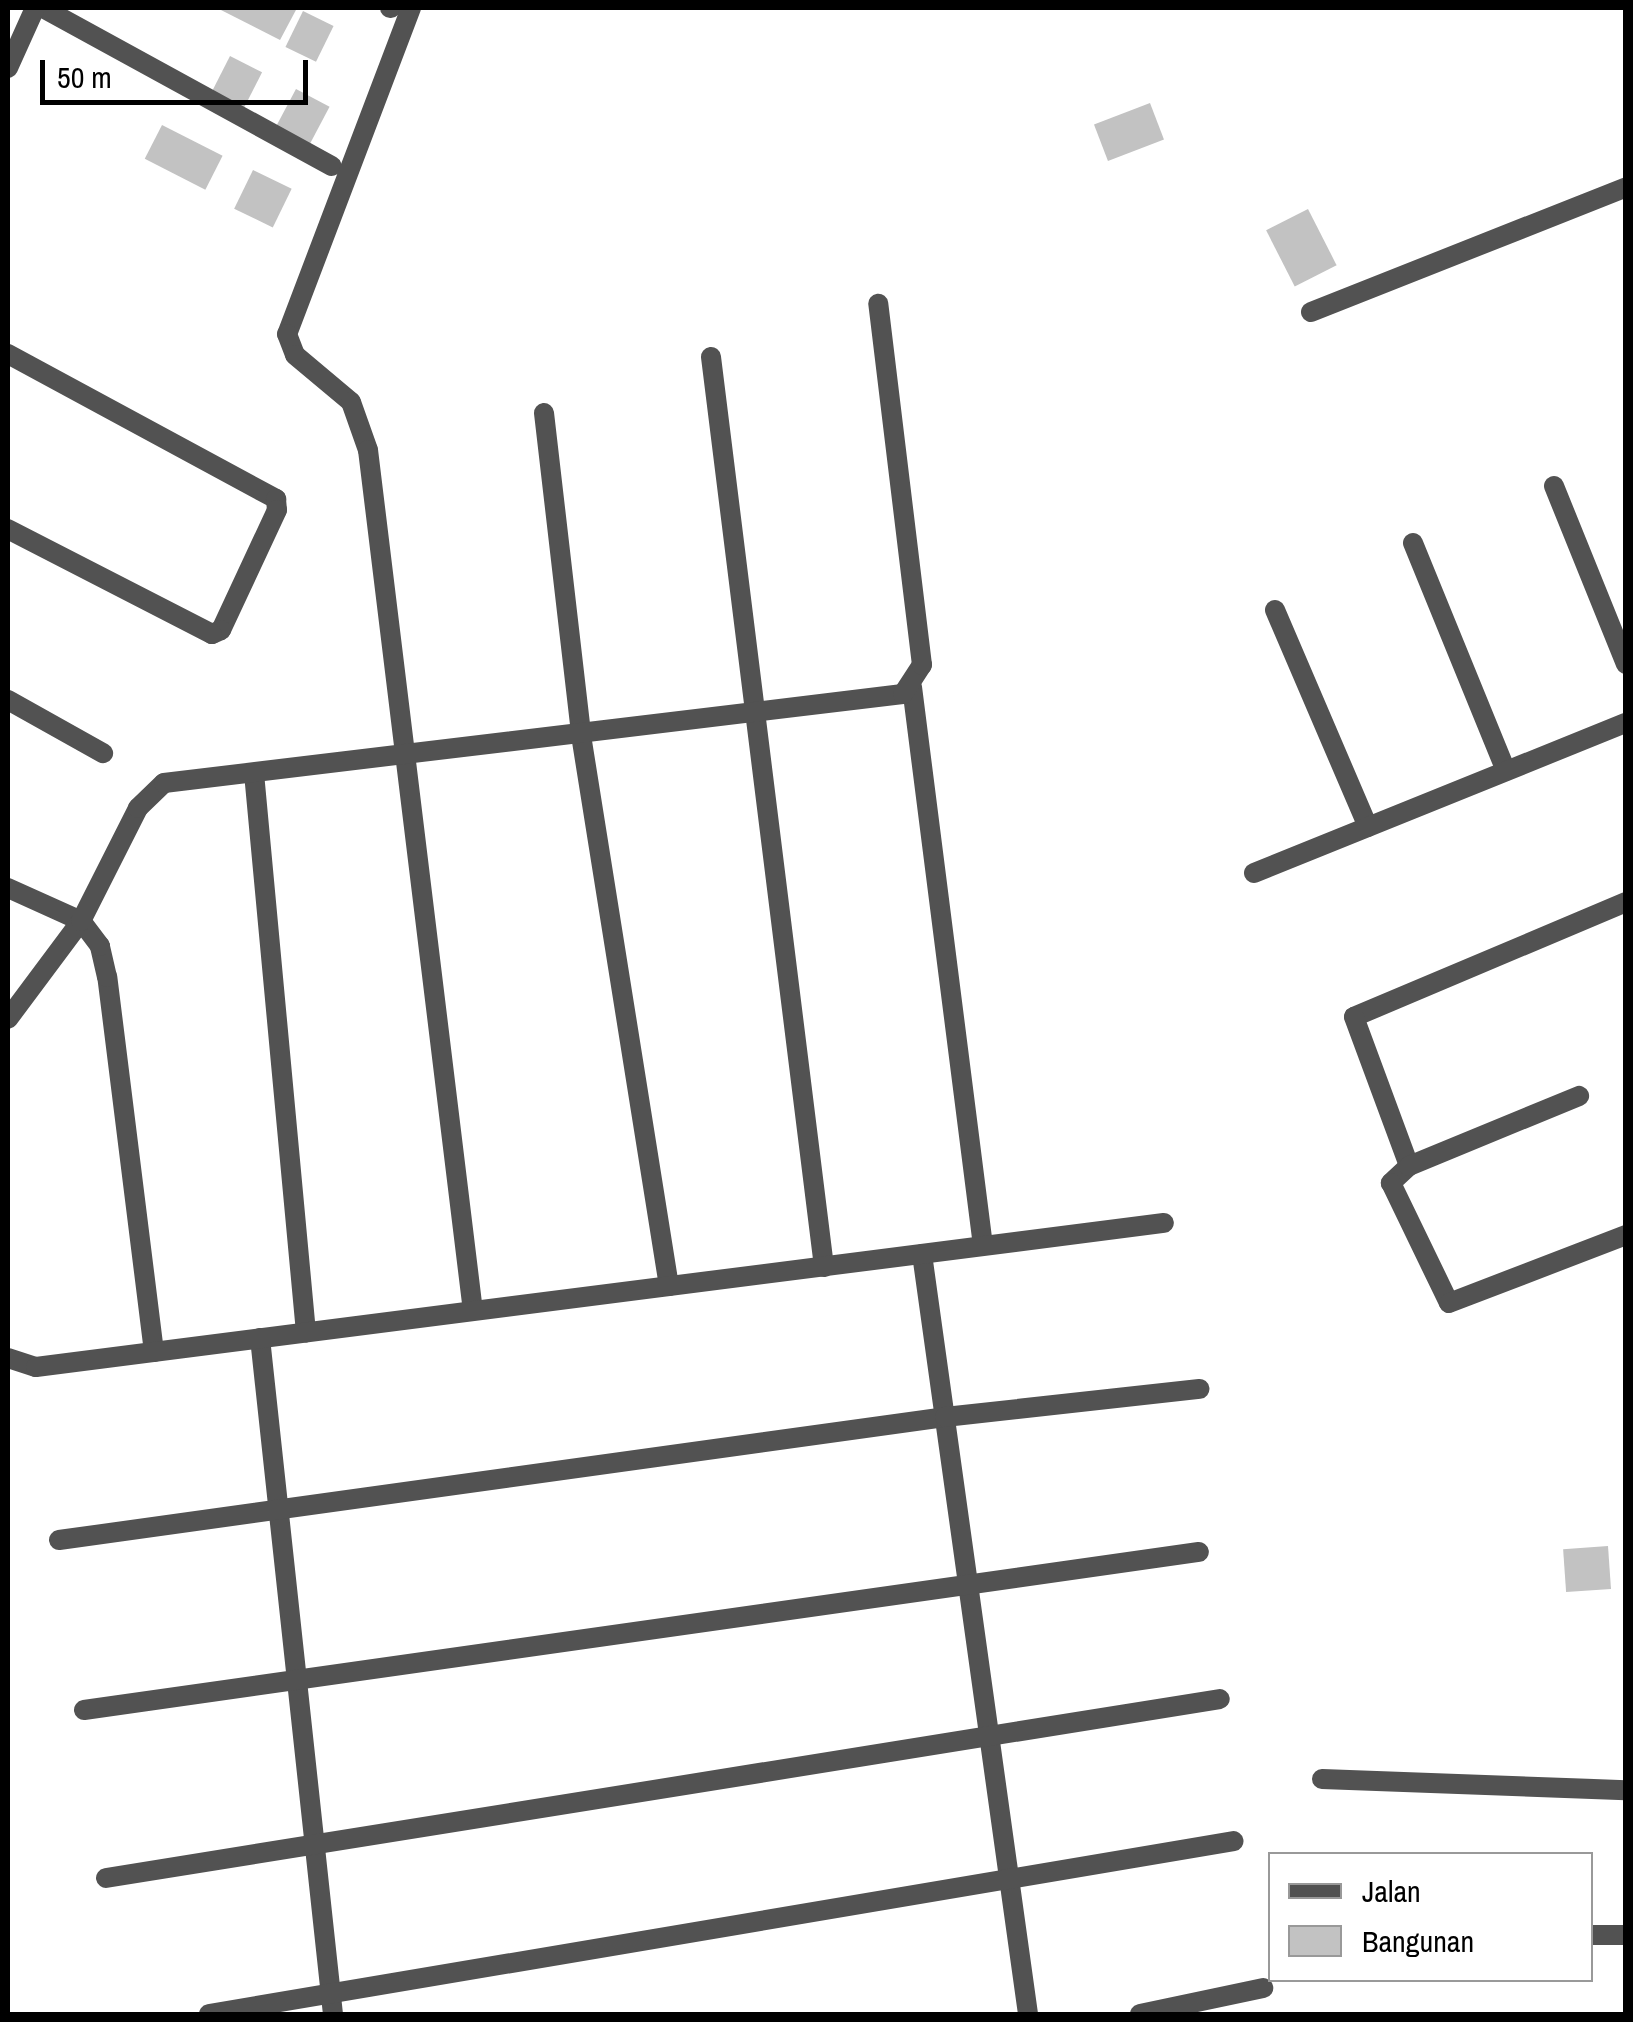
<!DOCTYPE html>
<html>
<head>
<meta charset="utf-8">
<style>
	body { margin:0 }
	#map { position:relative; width:1633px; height:2022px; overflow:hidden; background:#fff; font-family:"Archivo Narrow",sans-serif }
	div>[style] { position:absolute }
	.building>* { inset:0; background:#c2c2c2; transform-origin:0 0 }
	.street>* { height:20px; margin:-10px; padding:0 10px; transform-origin:10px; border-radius:10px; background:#525252 }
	span { translate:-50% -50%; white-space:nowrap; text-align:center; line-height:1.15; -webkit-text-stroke:10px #fff; paint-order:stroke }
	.frame { position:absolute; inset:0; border:10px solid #000; pointer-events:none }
	.legend { position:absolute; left:1268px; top:1852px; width:325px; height:130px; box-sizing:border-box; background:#fff; border:2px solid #999; margin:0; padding:12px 18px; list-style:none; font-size:30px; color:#000 }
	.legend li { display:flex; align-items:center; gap:20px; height:50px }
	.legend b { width:50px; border:2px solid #999 }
	.scale { position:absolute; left:40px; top:60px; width:268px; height:45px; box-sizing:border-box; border:5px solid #000; border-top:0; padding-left:12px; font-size:30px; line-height:35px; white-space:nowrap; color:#000; -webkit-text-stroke:8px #fff; paint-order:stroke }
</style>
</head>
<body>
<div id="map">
	<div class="building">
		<i style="clip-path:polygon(217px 8px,297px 8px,280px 40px)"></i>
		<i style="left:303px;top:11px;width:34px;height:40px;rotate:26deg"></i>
		<i style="left:230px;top:56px;width:36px;height:42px;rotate:27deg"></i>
		<i style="left:296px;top:89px;width:38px;height:42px;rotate:28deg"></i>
		<i style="left:1150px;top:103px;width:39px;height:60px;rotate:69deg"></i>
		<i style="left:162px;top:125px;width:68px;height:38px;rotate:27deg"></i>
		<i style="left:253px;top:170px;width:43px;height:43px;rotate:26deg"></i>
		<i style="left:1308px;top:209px;width:63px;height:47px;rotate:63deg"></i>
		<i style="left:1608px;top:1546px;width:43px;height:45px;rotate:86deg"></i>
	</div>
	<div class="street">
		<i style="left:43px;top:8px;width:329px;rotate:28.7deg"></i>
		<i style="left:390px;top:8px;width:1px"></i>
		<i style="left:411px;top:8px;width:349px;rotate:110.8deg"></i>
		<i style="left:287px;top:334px;width:22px;rotate:69deg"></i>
		<i style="left:295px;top:355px;width:73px;rotate:40deg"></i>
		<i style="left:351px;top:402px;width:51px;rotate:70.5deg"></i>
		<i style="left:368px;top:450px;width:867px;rotate:83.05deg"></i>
		<i style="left:8px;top:68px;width:66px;rotate:-65.8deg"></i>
		<i style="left:1311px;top:312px;width:339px;rotate:-21.6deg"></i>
		<i style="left:8px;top:354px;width:305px;rotate:28.4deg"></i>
		<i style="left:276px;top:499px;width:11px;rotate:85deg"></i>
		<i style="left:277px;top:510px;width:132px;rotate:115deg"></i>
		<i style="left:221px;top:630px;width:10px;rotate:156deg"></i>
		<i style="left:212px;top:634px;width:229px;rotate:-152.8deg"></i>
		<i style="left:711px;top:357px;width:917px;rotate:82.92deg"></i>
		<i style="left:544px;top:413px;width:324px;rotate:83.4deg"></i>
		<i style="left:581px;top:735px;width:558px;rotate:80.93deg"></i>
		<i style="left:1554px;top:486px;width:192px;rotate:68deg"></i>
		<i style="left:1413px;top:543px;width:246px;rotate:67.8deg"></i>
		<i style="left:1275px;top:610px;width:236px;rotate:66.8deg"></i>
		<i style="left:912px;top:687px;width:563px;rotate:82.76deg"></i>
		<i style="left:8px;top:700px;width:109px;rotate:29.2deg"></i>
		<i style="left:254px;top:773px;width:562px;rotate:84.69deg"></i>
		<i style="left:1254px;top:873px;width:401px;rotate:-22deg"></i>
		<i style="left:8px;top:888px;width:80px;rotate:24.3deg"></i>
		<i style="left:81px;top:921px;width:122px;rotate:126.7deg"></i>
		<i style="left:1626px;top:902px;width:295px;rotate:157.1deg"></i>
		<i style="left:1354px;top:1017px;width:159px;rotate:69.7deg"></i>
		<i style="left:1409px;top:1166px;width:25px;rotate:137deg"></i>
		<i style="left:1391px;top:1183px;width:133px;rotate:64.2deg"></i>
		<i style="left:1449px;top:1303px;width:190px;rotate:-21deg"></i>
		<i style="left:1409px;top:1166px;width:184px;rotate:-22.4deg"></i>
		<i style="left:922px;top:1254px;width:767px;rotate:82.06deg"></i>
		<i style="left:260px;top:1338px;width:680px;rotate:83.84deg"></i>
		<i style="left:154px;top:1352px;width:378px;rotate:-97.1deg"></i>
		<i style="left:107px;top:977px;width:32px;rotate:-103deg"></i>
		<i style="left:100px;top:946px;width:31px;rotate:-127deg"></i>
		<i style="left:81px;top:921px;width:127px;rotate:-63.2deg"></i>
		<i style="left:138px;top:808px;width:36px;rotate:-44deg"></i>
		<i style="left:164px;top:783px;width:744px;rotate:-6.87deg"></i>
		<i style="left:903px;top:694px;width:35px;rotate:-57deg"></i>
		<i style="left:922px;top:665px;width:364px;rotate:-96.9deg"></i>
		<i style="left:8px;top:1358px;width:29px;rotate:18deg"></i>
		<i style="left:36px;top:1367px;width:1137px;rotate:-7.28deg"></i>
		<i style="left:59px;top:1540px;width:894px;rotate:-7.9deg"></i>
		<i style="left:945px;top:1417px;width:256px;rotate:-6.3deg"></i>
		<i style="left:84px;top:1710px;width:1126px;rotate:-8.07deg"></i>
		<i style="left:1322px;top:1779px;width:304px;rotate:2.1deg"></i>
		<i style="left:106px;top:1878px;width:1128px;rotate:-9.13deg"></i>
		<i style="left:1590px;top:1935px;width:36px"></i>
		<i style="left:209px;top:2014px;width:1039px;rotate:-9.58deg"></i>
		<i style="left:1140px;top:2014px;width:126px;rotate:-11.9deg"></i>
	</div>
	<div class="frame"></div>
	<ul class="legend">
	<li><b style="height:12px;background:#525252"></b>Jalan</li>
	<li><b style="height:28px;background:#c2c2c2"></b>Bangunan</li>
	</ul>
	<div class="scale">50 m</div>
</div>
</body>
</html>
